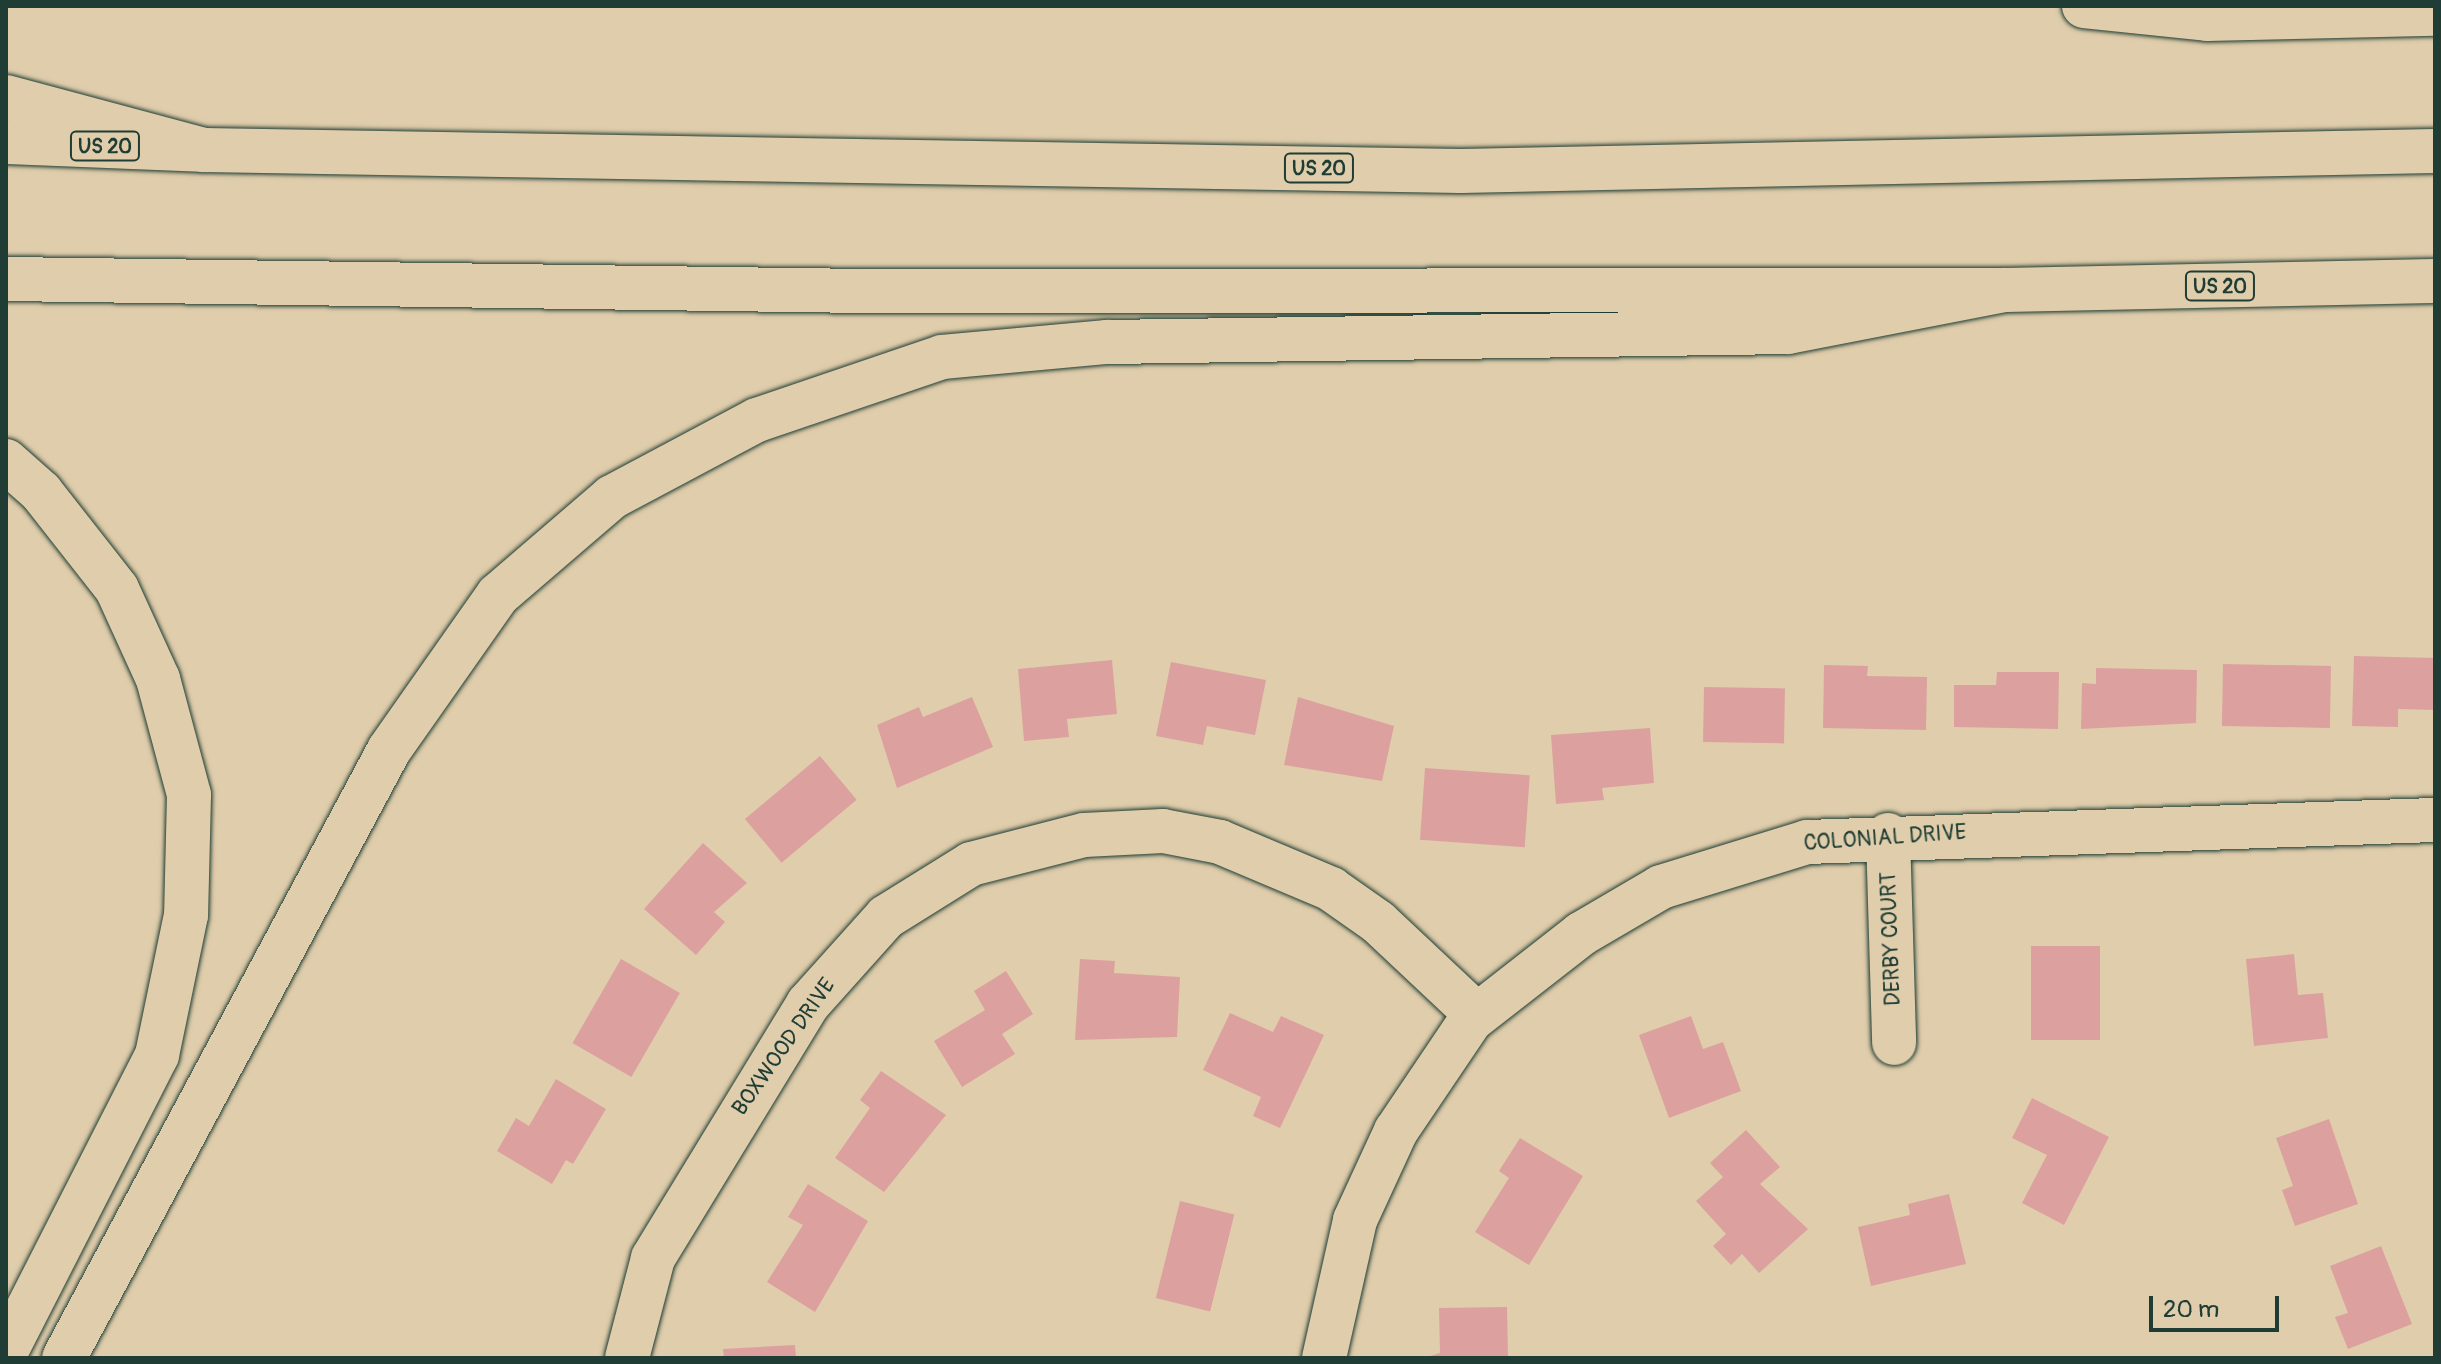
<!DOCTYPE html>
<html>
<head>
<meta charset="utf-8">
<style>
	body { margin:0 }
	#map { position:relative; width:2441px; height:1364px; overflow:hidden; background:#e0cdab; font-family:Pangolin,sans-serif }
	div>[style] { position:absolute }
	.building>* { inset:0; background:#dca19f; transform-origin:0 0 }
	.roads { filter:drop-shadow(0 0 2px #1f3d34) drop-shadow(0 0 2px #1f3d34) }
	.street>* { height:44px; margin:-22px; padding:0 22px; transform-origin:22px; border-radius:22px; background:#e0cdab }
	.primary>* { height:44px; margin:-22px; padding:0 22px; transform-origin:22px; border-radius:22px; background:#e0cdab }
	.highway>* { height:44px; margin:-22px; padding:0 22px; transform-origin:22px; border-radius:22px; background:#e0cdab }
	span { translate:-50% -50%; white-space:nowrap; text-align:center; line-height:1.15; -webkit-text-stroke:6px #e0cdab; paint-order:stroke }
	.shield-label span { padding:2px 6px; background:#e0cdab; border:2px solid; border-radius:6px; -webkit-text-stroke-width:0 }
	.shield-label { font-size:20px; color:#1f3d34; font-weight:700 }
	.street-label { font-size:22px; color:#1f3d34 }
	.frame { position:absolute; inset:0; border:8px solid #1f3d34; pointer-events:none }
	.scale { position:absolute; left:2149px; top:1296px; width:130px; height:36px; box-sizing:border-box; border:4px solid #1f3d34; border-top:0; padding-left:10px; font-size:24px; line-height:28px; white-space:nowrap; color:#1f3d34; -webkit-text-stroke:6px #e0cdab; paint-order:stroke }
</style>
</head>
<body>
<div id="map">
	<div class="building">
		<i style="clip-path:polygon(2354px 656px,2435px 658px,2435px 710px,2398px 709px,2398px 727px,2352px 726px)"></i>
		<i style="clip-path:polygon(1112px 660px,1117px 714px,1067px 719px,1069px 737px,1024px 741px,1018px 669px)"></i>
		<i style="clip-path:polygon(1171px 662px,1266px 680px,1255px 735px,1207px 726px,1203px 745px,1156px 736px)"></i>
		<i style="left:2223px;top:664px;width:108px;height:62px;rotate:1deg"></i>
		<i style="clip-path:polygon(1824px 665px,1868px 666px,1867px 676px,1927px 677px,1926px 730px,1823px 728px)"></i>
		<i style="clip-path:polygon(2096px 668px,2197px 670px,2196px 723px,2081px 729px,2082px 683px,2096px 684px)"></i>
		<i style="clip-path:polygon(1997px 672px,2059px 672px,2058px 729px,1954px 727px,1954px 685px,1996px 685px)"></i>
		<i style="left:1704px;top:687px;width:81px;height:55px;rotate:1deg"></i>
		<i style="clip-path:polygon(972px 697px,993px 747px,897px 788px,877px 725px,919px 707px,923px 717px)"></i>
		<i style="clip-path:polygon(1298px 697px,1394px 726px,1382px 781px,1284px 765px)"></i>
		<i style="clip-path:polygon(1650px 728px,1654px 783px,1602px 788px,1604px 800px,1556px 804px,1551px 735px)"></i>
		<i style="left:820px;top:756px;width:57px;height:98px;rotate:50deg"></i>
		<i style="left:1425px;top:768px;width:105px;height:72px;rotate:4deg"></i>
		<i style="clip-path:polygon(703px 843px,747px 883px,714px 912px,725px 922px,696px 955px,644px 909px)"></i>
		<i style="left:2031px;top:946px;width:69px;height:94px"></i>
		<i style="clip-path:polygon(2294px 954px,2298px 995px,2323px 993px,2328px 1038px,2254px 1046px,2246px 959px)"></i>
		<i style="left:621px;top:959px;width:68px;height:97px;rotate:30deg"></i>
		<i style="clip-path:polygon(1080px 959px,1115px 961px,1114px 973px,1180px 977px,1177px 1037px,1075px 1040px)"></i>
		<i style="clip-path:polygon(1006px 971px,1033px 1014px,1002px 1034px,1015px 1054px,962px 1087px,934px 1041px,985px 1010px,974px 991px)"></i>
		<i style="clip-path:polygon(1230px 1013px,1273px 1032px,1281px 1016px,1324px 1035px,1280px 1128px,1253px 1116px,1261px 1097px,1203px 1070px)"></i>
		<i style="clip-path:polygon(1691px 1016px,1703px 1049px,1723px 1042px,1741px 1091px,1669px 1118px,1639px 1035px)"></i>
		<i style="clip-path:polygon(881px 1071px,946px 1115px,884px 1192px,835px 1158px,870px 1108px,860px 1100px)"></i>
		<i style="clip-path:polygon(556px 1079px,606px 1109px,573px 1164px,566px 1160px,552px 1184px,497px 1151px,516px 1118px,529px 1126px)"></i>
		<i style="clip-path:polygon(2032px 1098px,2109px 1137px,2064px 1225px,2022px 1203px,2047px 1155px,2012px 1138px)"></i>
		<i style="clip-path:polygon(2329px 1119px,2358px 1204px,2295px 1226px,2282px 1190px,2293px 1186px,2276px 1138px)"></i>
		<i style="clip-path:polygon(1746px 1130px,1780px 1167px,1760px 1184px,1808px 1229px,1759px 1273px,1742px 1254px,1731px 1265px,1713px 1246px,1726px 1234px,1696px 1201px,1723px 1177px,1710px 1163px)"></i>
		<i style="clip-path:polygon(1520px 1138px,1583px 1176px,1529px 1265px,1475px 1232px,1509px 1178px,1499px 1171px)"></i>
		<i style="clip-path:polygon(808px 1184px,868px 1221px,815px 1312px,767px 1282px,803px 1225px,788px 1217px)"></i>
		<i style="clip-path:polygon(1949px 1194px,1966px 1264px,1871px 1286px,1858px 1227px,1910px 1215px,1908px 1204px)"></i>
		<i style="left:1180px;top:1201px;width:56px;height:100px;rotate:14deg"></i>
		<i style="clip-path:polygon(2381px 1246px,2412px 1324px,2348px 1349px,2335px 1317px,2348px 1313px,2330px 1266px)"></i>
		<i style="clip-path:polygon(1507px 1307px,1508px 1358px,1424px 1358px,1440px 1353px,1439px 1308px)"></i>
		<i style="clip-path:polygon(795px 1345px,796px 1358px,724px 1358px,723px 1349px)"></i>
	</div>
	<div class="roads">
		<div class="street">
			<i style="left:2084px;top:6px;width:124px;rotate:6deg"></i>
			<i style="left:2207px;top:19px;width:228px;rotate:-1.3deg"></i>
			<i style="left:1888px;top:835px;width:208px;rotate:88.3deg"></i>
			<i style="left:627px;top:1358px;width:103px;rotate:-75.4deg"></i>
			<i style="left:653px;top:1258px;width:298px;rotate:-58.6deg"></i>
			<i style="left:808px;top:1004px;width:117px;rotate:-48.1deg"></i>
			<i style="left:886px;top:917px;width:100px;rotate:-31.9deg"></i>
			<i style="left:971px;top:864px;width:117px;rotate:-14.4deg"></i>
			<i style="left:1084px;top:835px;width:79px;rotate:-2.9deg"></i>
			<i style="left:1163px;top:831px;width:58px;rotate:10.9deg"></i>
			<i style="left:1220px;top:842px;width:121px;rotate:22.9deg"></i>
			<i style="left:1331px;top:889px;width:57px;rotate:35.1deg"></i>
			<i style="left:1378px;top:922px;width:134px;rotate:43.2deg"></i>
			<i style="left:1324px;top:1358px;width:141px;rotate:-77.3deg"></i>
			<i style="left:1355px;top:1220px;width:98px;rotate:-65.3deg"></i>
			<i style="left:1396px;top:1131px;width:134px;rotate:-56deg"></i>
			<i style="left:1471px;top:1020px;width:140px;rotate:-38deg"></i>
			<i style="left:1581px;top:934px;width:93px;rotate:-30.4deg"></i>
			<i style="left:1661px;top:887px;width:153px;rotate:-17.1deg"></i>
			<i style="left:1807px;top:842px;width:628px;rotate:-2.01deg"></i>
		</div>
		<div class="primary">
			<i style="left:6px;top:97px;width:205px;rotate:15deg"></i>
			<i style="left:204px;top:150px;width:1257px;rotate:0.96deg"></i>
			<i style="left:1461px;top:171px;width:974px;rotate:-1.18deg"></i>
			<i style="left:64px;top:1358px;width:689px;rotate:-61.87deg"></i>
			<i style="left:389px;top:750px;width:189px;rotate:-54.9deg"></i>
			<i style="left:498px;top:595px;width:150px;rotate:-40.7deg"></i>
			<i style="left:612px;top:497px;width:164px;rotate:-28deg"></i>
			<i style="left:757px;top:420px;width:195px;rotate:-18.8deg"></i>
			<i style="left:942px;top:357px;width:166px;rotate:-5.2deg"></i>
			<i style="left:1107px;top:342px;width:681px;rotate:-0.84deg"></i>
			<i style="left:1788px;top:332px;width:220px;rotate:-11deg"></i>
			<i style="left:2004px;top:290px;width:431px;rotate:-1.2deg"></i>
		</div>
		<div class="highway">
			<i style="left:6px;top:142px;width:198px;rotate:2.3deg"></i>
			<i style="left:6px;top:279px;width:859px;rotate:0.8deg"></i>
			<i style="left:865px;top:291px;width:1139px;rotate:-0.05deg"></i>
			<i style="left:6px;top:461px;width:47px;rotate:41.5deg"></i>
			<i style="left:41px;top:492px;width:123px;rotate:51.9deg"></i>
			<i style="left:117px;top:589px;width:99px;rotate:65.5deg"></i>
			<i style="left:158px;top:679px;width:120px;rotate:75deg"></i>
			<i style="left:189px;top:795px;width:120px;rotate:91.4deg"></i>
			<i style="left:186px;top:915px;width:143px;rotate:101.7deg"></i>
			<i style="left:157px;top:1055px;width:332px;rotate:117deg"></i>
		</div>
	</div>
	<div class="shield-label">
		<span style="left:105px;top:146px">US 20</span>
		<span style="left:1319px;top:168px">US 20</span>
		<span style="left:2220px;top:286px">US 20</span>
	</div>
	<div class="street-label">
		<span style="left:1885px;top:838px;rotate:-4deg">COLONIAL DRIVE</span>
		<span style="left:1891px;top:939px;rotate:-92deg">DERBY COURT</span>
		<span style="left:784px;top:1047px;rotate:-55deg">BOXWOOD DRIVE</span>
	</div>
	<div class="frame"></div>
	<div class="scale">20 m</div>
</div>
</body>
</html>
